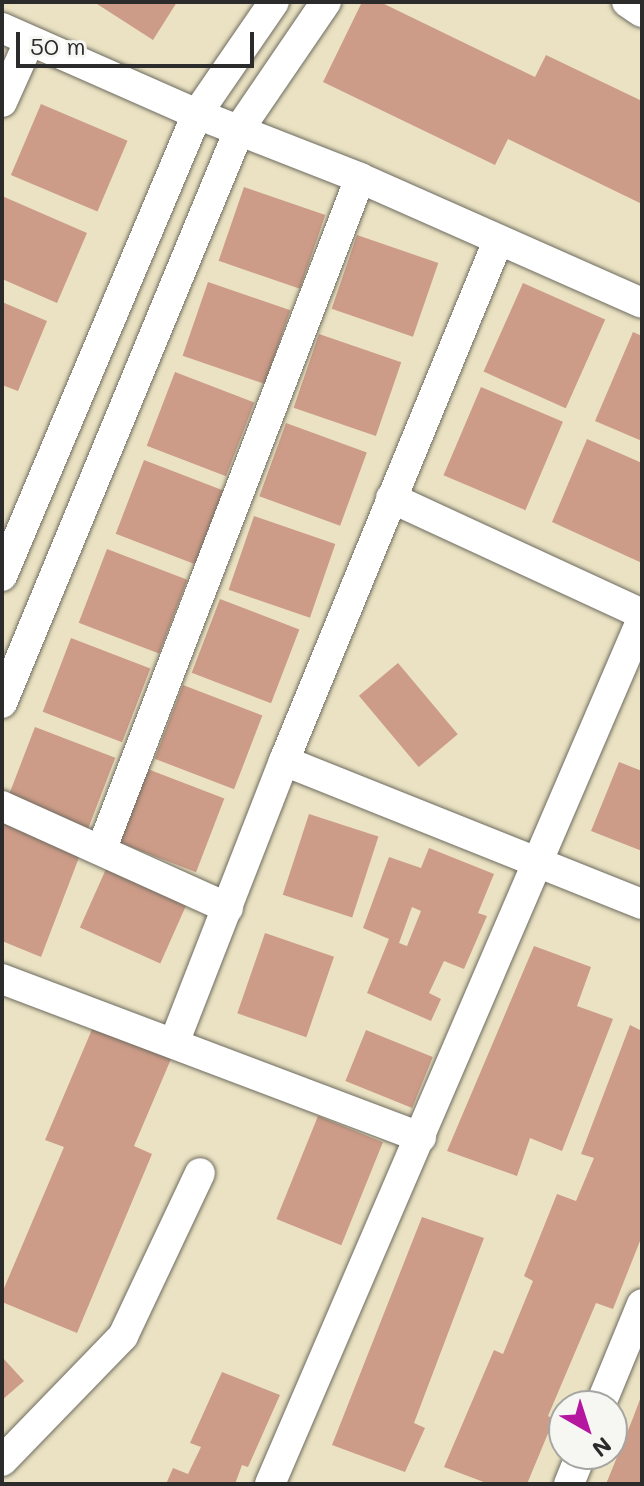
<!DOCTYPE html>
<html>
<head>
<meta charset="utf-8">
<style>
	body { margin:0 }
	#map { position:relative; width:644px; height:1486px; overflow:hidden; background:#eae2c2; font-family:Mali,sans-serif }
	div>[style] { position:absolute }
	.building>* { inset:0; background:#cd9c88; transform-origin:0 0 }
	.roads { filter:drop-shadow(0 0 2px #6e6b60) drop-shadow(0 0 2px #6e6b60) }
	.minor>* { height:30px; margin:-15px; padding:0 15px; transform-origin:15px; border-radius:15px; background:#fff }
	span { translate:-50% -50%; white-space:nowrap; text-align:center; line-height:1.15; -webkit-text-stroke:6px #f6f6f2; paint-order:stroke }
	.frame { position:absolute; inset:0; border:4px solid #2b2b2b; pointer-events:none }
	.north { position:absolute; left:548px; top:1390px; width:80px; height:80px; box-sizing:border-box; background:#f6f6f2; border:2px solid #a5a5a2; border-radius:50%; rotate:141deg; font-size:22px; font-weight:700; line-height:32px; text-align:center; color:#2b2b2b }
	.north::after { content:''; display:block; margin:auto; width:28px; height:36px; background:#b5179e; clip-path:polygon(50% 0,100% 100%,50% 72%,0 100%) }
	.scale { position:absolute; left:16px; top:32px; width:238px; height:36px; box-sizing:border-box; border:4px solid #2b2b2b; border-top:0; padding-left:10px; font-size:24px; line-height:28px; white-space:nowrap; color:#2b2b2b; -webkit-text-stroke:6px #f6f6f2; paint-order:stroke }
</style>
</head>
<body>
<div id="map">
	<div class="building">
		<i style="clip-path:polygon(94px 2px,177px 2px,153px 40px)"></i>
		<i style="clip-path:polygon(362px 2px,380px 2px,535px 77px,546px 55px,642px 101px,642px 204px,508px 139px,495px 165px,323px 82px)"></i>
		<i style="left:41px;top:104px;width:94px;height:77px;rotate:23deg"></i>
		<i style="left:244px;top:187px;width:86px;height:78px;rotate:19deg"></i>
		<i style="clip-path:polygon(2px 196px,87px 233px,57px 303px,2px 279px)"></i>
		<i style="left:357px;top:235px;width:86px;height:78px;rotate:19deg"></i>
		<i style="left:208px;top:282px;width:87px;height:78px;rotate:19deg"></i>
		<i style="left:523px;top:283px;width:90px;height:97px;rotate:24deg"></i>
		<i style="clip-path:polygon(2px 302px,47px 321px,18px 391px,2px 385px)"></i>
		<i style="clip-path:polygon(633px 332px,642px 336px,642px 441px,595px 421px)"></i>
		<i style="left:319px;top:334px;width:87px;height:78px;rotate:19deg"></i>
		<i style="left:175px;top:372px;width:85px;height:79px;rotate:21deg"></i>
		<i style="left:481px;top:387px;width:89px;height:96px;rotate:23deg"></i>
		<i style="left:286px;top:423px;width:86px;height:78px;rotate:20deg"></i>
		<i style="clip-path:polygon(587px 439px,642px 463px,642px 563px,552px 522px)"></i>
		<i style="left:144px;top:460px;width:85px;height:79px;rotate:21deg"></i>
		<i style="left:254px;top:516px;width:86px;height:78px;rotate:19deg"></i>
		<i style="left:107px;top:549px;width:86px;height:79px;rotate:21deg"></i>
		<i style="left:220px;top:599px;width:85px;height:79px;rotate:21deg"></i>
		<i style="left:71px;top:638px;width:85px;height:79px;rotate:21deg"></i>
		<i style="left:398px;top:663px;width:93px;height:51px;rotate:50deg"></i>
		<i style="left:183px;top:685px;width:85px;height:79px;rotate:21deg"></i>
		<i style="left:35px;top:727px;width:86px;height:79px;rotate:21deg"></i>
		<i style="clip-path:polygon(619px 762px,642px 771px,642px 851px,591px 831px)"></i>
		<i style="left:145px;top:768px;width:85px;height:79px;rotate:21deg"></i>
		<i style="left:309px;top:814px;width:73px;height:85px;rotate:18deg"></i>
		<i style="clip-path:polygon(2px 822px,83px 847px,41px 957px,2px 941px)"></i>
		<i style="clip-path:polygon(evenodd,429px 848px,494px 874px,478px 913px,487px 916px,464px 969px,444px 961px,429px 993px,441px 999px,431px 1021px,367px 993px,389px 939px,363px 928px,389px 857px,421px 868px,429px 848px,412px 907px,421px 911px,407px 946px,399px 943px,412px 907px)"></i>
		<i style="left:110px;top:860px;width:88px;height:74px;rotate:24deg"></i>
		<i style="left:265px;top:933px;width:73px;height:85px;rotate:19deg"></i>
		<i style="clip-path:polygon(534px 946px,591px 967px,577px 1006px,613px 1019px,562px 1151px,530px 1138px,517px 1176px,447px 1151px)"></i>
		<i style="clip-path:polygon(630px 1025px,642px 1031px,642px 1236px,613px 1309px,596px 1303px,548px 1416px,554px 1419px,527px 1484px,489px 1484px,444px 1467px,494px 1350px,503px 1354px,533px 1281px,524px 1276px,557px 1194px,576px 1201px,594px 1158px,581px 1154px)"></i>
		<i style="clip-path:polygon(93px 1027px,171px 1059px,134px 1146px,152px 1154px,77px 1333px,2px 1302px,2px 1293px,64px 1147px,45px 1140px)"></i>
		<i style="left:366px;top:1030px;width:72px;height:55px;rotate:22deg"></i>
		<i style="left:318px;top:1116px;width:70px;height:111px;rotate:22deg"></i>
		<i style="clip-path:polygon(422px 1217px,484px 1238px,414px 1423px,425px 1428px,405px 1472px,332px 1445px)"></i>
		<i style="clip-path:polygon(2px 1357px,24px 1381px,2px 1400px)"></i>
		<i style="clip-path:polygon(222px 1372px,280px 1395px,248px 1467px,242px 1465px,235px 1484px,166px 1484px,173px 1468px,188px 1474px,201px 1447px,190px 1443px)"></i>
		<i style="clip-path:polygon(642px 1394px,642px 1484px,606px 1484px,633px 1418px)"></i>
	</div>
	<div class="roads">
		<div class="minor">
			<i style="left:627px;top:2px;width:18px;rotate:34deg"></i>
			<i style="left:2px;top:28px;width:213px;rotate:23.8deg"></i>
			<i style="left:197px;top:114px;width:175px;rotate:21.4deg"></i>
			<i style="left:360px;top:178px;width:308px;rotate:23.9deg"></i>
			<i style="left:2px;top:102px;width:66px;rotate:-65.8deg"></i>
			<i style="left:391px;top:498px;width:277px;rotate:24.8deg"></i>
			<i style="left:2px;top:576px;width:501px;rotate:-67.12deg"></i>
			<i style="left:197px;top:114px;width:136px;rotate:-55.5deg"></i>
			<i style="left:2px;top:703px;width:622px;rotate:-67.51deg"></i>
			<i style="left:240px;top:128px;width:153px;rotate:-55.7deg"></i>
			<i style="left:284px;top:761px;width:386px;rotate:21.8deg"></i>
			<i style="left:2px;top:806px;width:248px;rotate:24.3deg"></i>
			<i style="left:102px;top:848px;width:718px;rotate:-68.94deg"></i>
			<i style="left:2px;top:979px;width:448px;rotate:20.7deg"></i>
			<i style="left:174px;top:1043px;width:303px;rotate:-68.7deg"></i>
			<i style="left:284px;top:761px;width:562px;rotate:-67.63deg"></i>
			<i style="left:600px;top:1406px;width:110px;rotate:-67.6deg"></i>
			<i style="left:2px;top:1461px;width:174px;rotate:-45.9deg"></i>
			<i style="left:123px;top:1336px;width:180px;rotate:-64.7deg"></i>
			<i style="left:270px;top:1484px;width:942px;rotate:-66.73deg"></i>
			<i style="left:569px;top:1484px;width:32px;rotate:-68deg"></i>
		</div>
	</div>
	<div class="frame"></div>
	<div class="north">N</div>
	<div class="scale">50 m</div>
</div>
</body>
</html>
